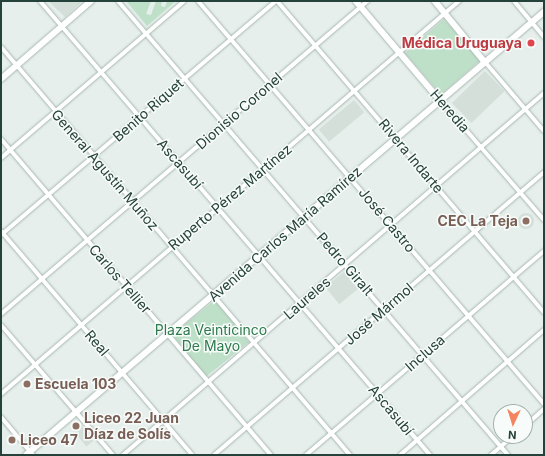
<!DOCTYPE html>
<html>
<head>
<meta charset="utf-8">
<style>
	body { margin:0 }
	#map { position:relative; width:545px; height:456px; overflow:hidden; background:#e6efeb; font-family:Inter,sans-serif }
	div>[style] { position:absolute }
	.built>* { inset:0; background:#d4dfda; transform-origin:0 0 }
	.round { border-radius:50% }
	.green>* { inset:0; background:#bfe0c8; transform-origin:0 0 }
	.roads { filter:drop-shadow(0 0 1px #a8b8b2) drop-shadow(0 0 1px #a8b8b2) }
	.street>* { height:4px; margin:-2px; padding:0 2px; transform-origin:2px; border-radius:2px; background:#fff }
	.secondary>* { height:5.5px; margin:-2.75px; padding:0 2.75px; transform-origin:2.75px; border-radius:2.75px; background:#fff }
	.dots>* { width:11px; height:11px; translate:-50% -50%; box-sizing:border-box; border:2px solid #f7fbf9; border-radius:50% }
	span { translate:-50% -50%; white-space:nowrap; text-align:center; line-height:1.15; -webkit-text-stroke:3px #f7fbf9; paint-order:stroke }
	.health-label { font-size:14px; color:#be3a42; font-weight:700 }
	.right { translate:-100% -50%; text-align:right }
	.street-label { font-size:14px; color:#24423a }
	.education-label { font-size:14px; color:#785e54; font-weight:700 }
	.left { translate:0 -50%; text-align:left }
	.park-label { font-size:14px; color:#2d7a4b }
	.frame { position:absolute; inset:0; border:2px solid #24423a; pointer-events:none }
	.north { position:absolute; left:493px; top:404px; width:40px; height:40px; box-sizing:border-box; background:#f7fbf9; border:1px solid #a3b1ad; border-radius:50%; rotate:184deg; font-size:11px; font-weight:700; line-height:16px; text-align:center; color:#24423a }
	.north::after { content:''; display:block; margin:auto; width:14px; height:18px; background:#f4845f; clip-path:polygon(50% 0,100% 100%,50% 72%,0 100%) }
</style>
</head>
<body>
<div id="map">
	<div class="built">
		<i style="clip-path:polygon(48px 1px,83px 1px,65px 17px)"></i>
		<i style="left:485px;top:71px;width:28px;height:46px;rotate:46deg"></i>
		<i style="left:354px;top:100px;width:16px;height:46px;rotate:50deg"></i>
		<i class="round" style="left:518px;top:213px;width:16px;height:16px"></i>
		<i style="left:344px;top:272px;width:22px;height:24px;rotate:51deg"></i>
		<i style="left:78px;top:421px;width:25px;height:10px;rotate:50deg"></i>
	</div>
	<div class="green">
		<i style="clip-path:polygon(126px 1px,151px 1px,146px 14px,151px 15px,156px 1px,162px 1px,161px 6px,165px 7px,167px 1px,176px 1px,147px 26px)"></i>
		<i style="left:444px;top:19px;width:55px;height:52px;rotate:49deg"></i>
		<i style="left:215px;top:300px;width:54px;height:55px;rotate:51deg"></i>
	</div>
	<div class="roads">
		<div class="street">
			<i style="left:40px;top:1px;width:599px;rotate:49.34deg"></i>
			<i style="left:118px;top:1px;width:599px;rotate:49.34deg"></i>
			<i style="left:198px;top:1px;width:531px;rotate:49.35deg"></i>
			<i style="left:277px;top:1px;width:410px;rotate:49.4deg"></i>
			<i style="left:514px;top:1px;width:47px;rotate:50.2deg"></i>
			<i style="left:1px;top:47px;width:537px;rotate:49.46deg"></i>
			<i style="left:485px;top:62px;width:91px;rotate:49.5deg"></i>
			<i style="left:440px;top:100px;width:159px;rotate:49.1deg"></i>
			<i style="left:1px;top:139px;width:416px;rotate:49.5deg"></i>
			<i style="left:1px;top:158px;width:241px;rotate:-40.6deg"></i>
			<i style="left:1px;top:231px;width:294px;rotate:49.5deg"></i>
			<i style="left:1px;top:235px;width:361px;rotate:-40.4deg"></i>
			<i style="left:1px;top:314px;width:482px;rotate:-40.5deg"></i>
			<i style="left:1px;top:325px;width:172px;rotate:49.3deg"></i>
			<i style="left:1px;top:394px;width:604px;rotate:-40.63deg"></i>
			<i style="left:1px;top:417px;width:50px;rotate:49.9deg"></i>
			<i style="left:525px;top:426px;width:25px;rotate:-42deg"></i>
			<i style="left:123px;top:455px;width:555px;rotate:-40.69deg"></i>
			<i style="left:214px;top:455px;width:435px;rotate:-40.6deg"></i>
			<i style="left:306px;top:455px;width:313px;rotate:-40.6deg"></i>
			<i style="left:400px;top:455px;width:191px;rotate:-41deg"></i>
			<i style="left:491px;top:455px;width:29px;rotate:-41deg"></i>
		</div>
		<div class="secondary">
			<i style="left:356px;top:1px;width:130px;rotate:49.7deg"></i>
			<i style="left:435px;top:1px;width:79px;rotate:50.7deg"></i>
			<i style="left:1px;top:79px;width:119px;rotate:-40.9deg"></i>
			<i style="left:26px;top:455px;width:682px;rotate:-40.54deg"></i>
		</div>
	</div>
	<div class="dots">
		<i style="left:531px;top:43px;background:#e0444e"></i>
		<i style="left:526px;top:221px;background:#8d6e63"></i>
		<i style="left:27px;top:384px;background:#8d6e63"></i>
		<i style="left:76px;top:426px;background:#8d6e63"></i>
		<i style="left:12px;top:440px;background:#8d6e63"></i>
	</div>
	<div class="health-label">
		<span class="right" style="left:522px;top:43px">Médica Uruguaya</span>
	</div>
	<div class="street-label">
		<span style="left:148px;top:110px;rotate:-41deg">Benito Riquet</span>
		<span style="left:239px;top:111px;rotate:-41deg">Dionisio Coronel</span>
		<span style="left:450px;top:111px;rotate:49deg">Heredia</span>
		<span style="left:411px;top:156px;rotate:50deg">Rivera Indarte</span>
		<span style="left:180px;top:164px;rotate:49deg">Ascasubí</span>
		<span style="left:105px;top:170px;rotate:49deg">General Agustín Muñoz</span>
		<span style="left:230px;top:197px;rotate:-40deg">Ruperto Pérez Martínez</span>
		<span style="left:387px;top:220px;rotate:50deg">José Castro</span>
		<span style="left:285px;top:234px;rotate:-41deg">Avenida Carlos María Ramírez</span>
		<span style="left:345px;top:264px;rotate:49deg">Pedro Giralt</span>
		<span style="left:120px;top:279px;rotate:49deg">Carlos Tellier</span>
		<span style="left:307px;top:298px;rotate:-41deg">Laureles</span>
		<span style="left:379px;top:314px;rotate:-41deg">José Mármol</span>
		<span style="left:97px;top:343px;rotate:49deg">Real</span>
		<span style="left:425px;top:353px;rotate:-41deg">Inclusa</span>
		<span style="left:391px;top:410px;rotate:50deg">Ascasubí</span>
	</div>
	<div class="education-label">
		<span class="right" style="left:518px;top:221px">CEC La Teja</span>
		<span class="left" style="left:35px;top:384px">Escuela 103</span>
		<span class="left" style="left:84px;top:426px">Liceo 22 Juan<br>Díaz de Solís</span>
		<span class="left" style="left:20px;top:440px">Liceo 47</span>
	</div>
	<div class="park-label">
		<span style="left:211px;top:338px">Plaza Veinticinco<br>De Mayo</span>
	</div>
	<div class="frame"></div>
	<div class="north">N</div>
</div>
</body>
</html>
